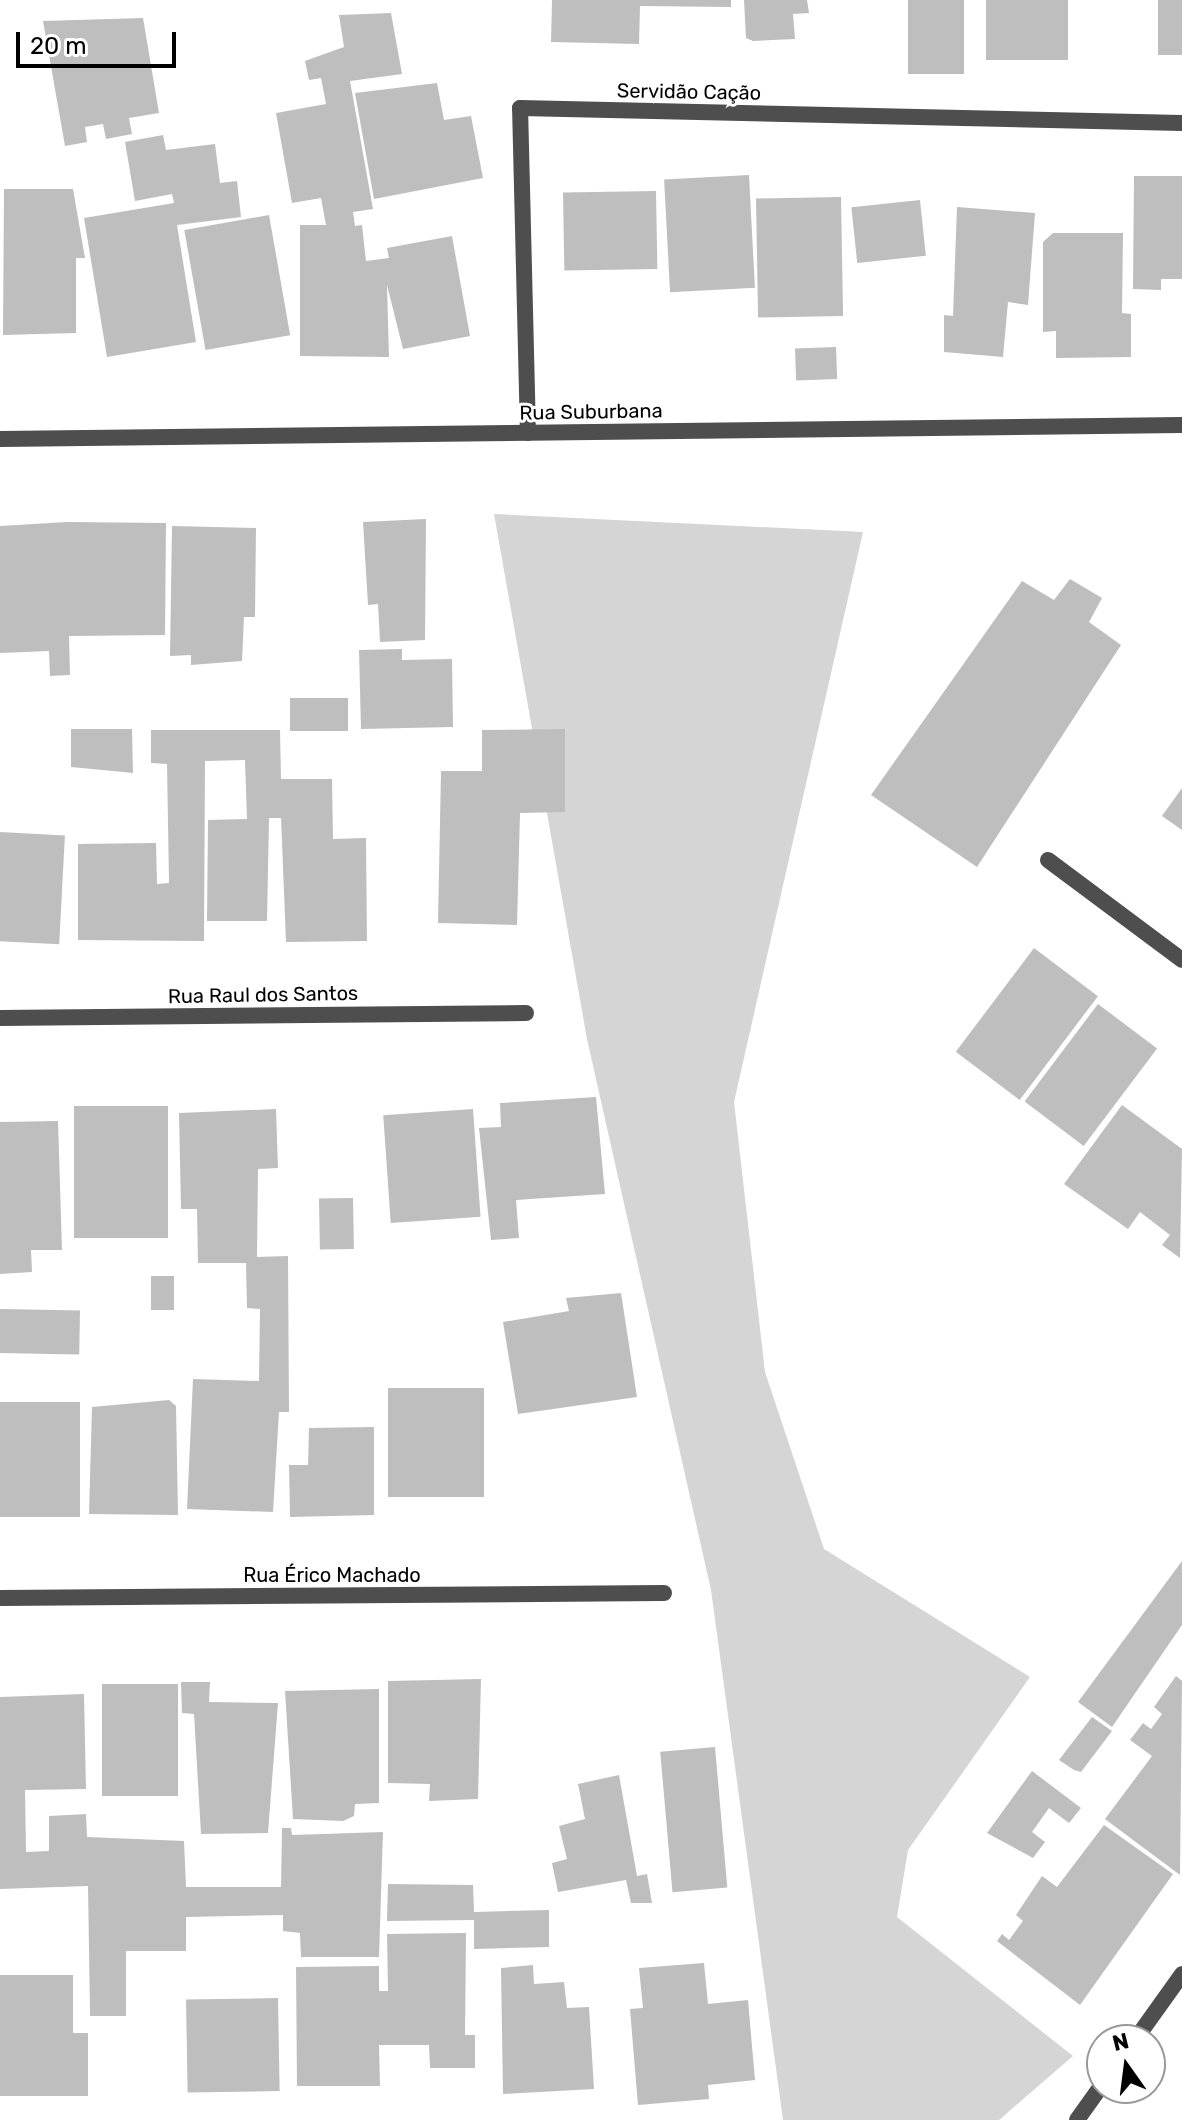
<!DOCTYPE html>
<html>
<head>
<meta charset="utf-8">
<style>
	body { margin:0 }
	#map { position:relative; width:1182px; height:2120px; overflow:hidden; background:#fff; font-family:Rubik,sans-serif }
	div>[style] { position:absolute }
	.green>* { inset:0; background:#d5d5d5 }
	.building>* { inset:0; background:#bebebe; transform-origin:0 0 }
	.minor>* { height:16px; margin:-8px; padding:0 8px; transform-origin:8px; border-radius:8px; background:#4e4e4e }
	span { translate:-50% -50%; white-space:nowrap; text-align:center; line-height:1.15; -webkit-text-stroke:6px #fff; paint-order:stroke }
	.street-label { font-size:20px; color:#000 }
	.north { position:absolute; left:1086px; top:2024px; width:80px; height:80px; box-sizing:border-box; background:#fff; border:2px solid #999; border-radius:50%; rotate:346deg; font-size:22px; font-weight:700; line-height:32px; text-align:center; color:#000 }
	.north::after { content:''; display:block; margin:auto; width:28px; height:36px; background:#000; clip-path:polygon(50% 0,100% 100%,50% 72%,0 100%) }
	.scale { position:absolute; left:16px; top:32px; width:160px; height:36px; box-sizing:border-box; border:4px solid #000; border-top:0; padding-left:10px; font-size:24px; line-height:28px; white-space:nowrap; color:#000; -webkit-text-stroke:6px #fff; paint-order:stroke }
</style>
</head>
<body>
<div id="map">
	<div class="green">
		<i style="clip-path:polygon(494px 514px,863px 532px,734px 1102px,765px 1372px,824px 1549px,1030px 1677px,908px 1850px,897px 1917px,1073px 2056px,999px 2120px,783px 2120px,711px 1590px,587px 1039px)"></i>
	</div>
	<div class="building">
		<i style="clip-path:polygon(552px 0,731px 0,731px 7px,640px 6px,639px 44px,551px 42px)"></i>
		<i style="clip-path:polygon(744px 0,807px 0,809px 13px,793px 14px,795px 39px,753px 41px,746px 38px)"></i>
		<i style="left:908px;top:0;width:56px;height:74px"></i>
		<i style="left:986px;top:0;width:82px;height:60px"></i>
		<i style="left:1158px;top:0;width:24px;height:55px"></i>
		<i style="clip-path:polygon(391px 13px,402px 74px,350px 81px,373px 209px,353px 212px,355px 226px,362px 225px,366px 261px,389px 258px,387px 248px,452px 236px,470px 336px,403px 349px,387px 285px,389px 357px,300px 356px,300px 225px,326px 225px,321px 198px,292px 203px,276px 113px,326px 104px,321px 78px,309px 80px,305px 61px,344px 47px,339px 15px)"></i>
		<i style="clip-path:polygon(143px 18px,159px 113px,129px 118px,132px 134px,106px 139px,103px 124px,85px 127px,87px 142px,65px 146px,43px 21px)"></i>
		<i style="clip-path:polygon(437px 83px,444px 120px,471px 116px,483px 178px,374px 199px,355px 93px)"></i>
		<i style="clip-path:polygon(163px 135px,166px 150px,215px 144px,220px 183px,237px 181px,241px 217px,177px 225px,196px 342px,107px 357px,84px 218px,174px 203px,172px 194px,135px 201px,125px 142px)"></i>
		<i style="left:749px;top:175px;width:113px;height:85px;rotate:87deg"></i>
		<i style="clip-path:polygon(1134px 176px,1182px 176px,1182px 279px,1161px 279px,1161px 290px,1133px 289px)"></i>
		<i style="clip-path:polygon(4px 189px,73px 189px,85px 258px,76px 258px,76px 333px,3px 335px)"></i>
		<i style="left:656px;top:191px;width:78px;height:93px;rotate:89deg"></i>
		<i style="left:841px;top:197px;width:119px;height:85px;rotate:89deg"></i>
		<i style="left:920px;top:200px;width:56px;height:69px;rotate:84deg"></i>
		<i style="clip-path:polygon(957px 207px,1035px 213px,1028px 305px,1008px 302px,1003px 357px,944px 352px,944px 315px,953px 316px)"></i>
		<i style="left:269px;top:215px;width:122px;height:86px;rotate:80deg"></i>
		<i style="clip-path:polygon(1053px 233px,1123px 233px,1122px 313px,1131px 314px,1131px 357px,1056px 358px,1056px 331px,1043px 332px,1043px 242px)"></i>
		<i style="left:836px;top:347px;width:32px;height:41px;rotate:88deg"></i>
		<i style="clip-path:polygon(426px 519px,425px 640px,380px 642px,378px 604px,368px 605px,363px 522px)"></i>
		<i style="clip-path:polygon(67px 522px,166px 523px,165px 635px,69px 636px,70px 675px,50px 676px,49px 651px,0 653px,0 526px)"></i>
		<i style="clip-path:polygon(172px 526px,256px 528px,255px 617px,244px 617px,242px 661px,191px 665px,191px 655px,170px 656px)"></i>
		<i style="clip-path:polygon(1070px 579px,1102px 598px,1089px 622px,1121px 645px,977px 867px,871px 795px,1022px 581px,1054px 600px)"></i>
		<i style="clip-path:polygon(402px 649px,402px 660px,452px 659px,453px 727px,361px 729px,359px 650px)"></i>
		<i style="left:290px;top:698px;width:58px;height:33px"></i>
		<i style="clip-path:polygon(71px 729px,132px 729px,133px 773px,71px 767px)"></i>
		<i style="clip-path:polygon(565px 729px,565px 812px,520px 813px,517px 925px,438px 923px,441px 771px,482px 771px,482px 730px)"></i>
		<i style="clip-path:polygon(151px 730px,280px 730px,281px 779px,332px 779px,333px 839px,366px 838px,367px 941px,286px 942px,281px 818px,269px 818px,267px 921px,207px 921px,208px 820px,247px 819px,245px 760px,205px 761px,204px 941px,78px 940px,78px 844px,156px 843px,157px 884px,169px 883px,167px 764px,151px 763px)"></i>
		<i style="clip-path:polygon(1182px 788px,1182px 830px,1162px 816px)"></i>
		<i style="left:0;top:832px;width:65px;height:109px;rotate:3deg"></i>
		<i style="left:1034px;top:948px;width:80px;height:130px;rotate:37deg"></i>
		<i style="left:1098px;top:1004px;width:74px;height:122px;rotate:37deg"></i>
		<i style="clip-path:polygon(596px 1097px,605px 1194px,516px 1200px,519px 1238px,491px 1240px,479px 1128px,501px 1127px,500px 1103px)"></i>
		<i style="clip-path:polygon(1122px 1105px,1182px 1149px,1180px 1258px,1162px 1245px,1170px 1235px,1140px 1212px,1128px 1229px,1064px 1184px)"></i>
		<i style="left:168px;top:1106px;width:132px;height:94px;rotate:90deg"></i>
		<i style="clip-path:polygon(276px 1109px,278px 1168px,258px 1169px,257px 1257px,288px 1256px,289px 1412px,279px 1412px,273px 1512px,187px 1509px,193px 1379px,259px 1381px,260px 1309px,247px 1308px,246px 1263px,198px 1263px,197px 1209px,181px 1209px,179px 1113px)"></i>
		<i style="left:473px;top:1109px;width:108px;height:90px;rotate:86deg"></i>
		<i style="clip-path:polygon(58px 1121px,62px 1250px,31px 1250px,32px 1272px,0 1274px,0 1122px)"></i>
		<i style="left:353px;top:1198px;width:51px;height:34px;rotate:89deg"></i>
		<i style="left:151px;top:1276px;width:23px;height:34px"></i>
		<i style="clip-path:polygon(621px 1293px,637px 1397px,518px 1414px,503px 1322px,569px 1311px,566px 1298px)"></i>
		<i style="left:0;top:1309px;width:80px;height:44px;rotate:1deg"></i>
		<i style="left:388px;top:1388px;width:96px;height:109px"></i>
		<i style="clip-path:polygon(169px 1400px,176px 1406px,178px 1515px,89px 1514px,92px 1407px)"></i>
		<i style="left:0;top:1402px;width:80px;height:115px"></i>
		<i style="clip-path:polygon(374px 1427px,374px 1515px,290px 1517px,289px 1465px,308px 1465px,309px 1428px)"></i>
		<i style="clip-path:polygon(1182px 1561px,1182px 1625px,1112px 1727px,1078px 1702px)"></i>
		<i style="clip-path:polygon(1176px 1676px,1182px 1681px,1180px 1875px,1105px 1819px,1152px 1756px,1130px 1740px,1143px 1723px,1151px 1729px,1162px 1714px,1154px 1707px)"></i>
		<i style="clip-path:polygon(481px 1679px,478px 1799px,429px 1801px,430px 1784px,388px 1783px,388px 1681px)"></i>
		<i style="clip-path:polygon(181px 1682px,210px 1682px,209px 1702px,278px 1703px,268px 1833px,201px 1834px,194px 1714px,182px 1713px)"></i>
		<i style="left:178px;top:1684px;width:112px;height:76px;rotate:90deg"></i>
		<i style="clip-path:polygon(379px 1689px,379px 1803px,355px 1804px,354px 1816px,343px 1821px,293px 1819px,285px 1691px)"></i>
		<i style="clip-path:polygon(84px 1694px,86px 1789px,25px 1790px,26px 1852px,49px 1851px,49px 1816px,86px 1814px,87px 1837px,184px 1841px,186px 1887px,281px 1887px,282px 1828px,291px 1828px,292px 1835px,383px 1832px,379px 1957px,301px 1957px,300px 1933px,283px 1931px,283px 1915px,186px 1917px,186px 1951px,126px 1951px,126px 2016px,90px 2016px,88px 1886px,0 1889px,0 1697px)"></i>
		<i style="clip-path:polygon(1092px 1717px,1112px 1731px,1081px 1772px,1074px 1770px,1059px 1760px)"></i>
		<i style="left:715px;top:1747px;width:141px;height:55px;rotate:85deg"></i>
		<i style="clip-path:polygon(1032px 1771px,1081px 1808px,1069px 1823px,1049px 1808px,1032px 1832px,1045px 1842px,1033px 1858px,987px 1833px)"></i>
		<i style="clip-path:polygon(619px 1775px,637px 1876px,647px 1874px,652px 1903px,631px 1903px,626px 1880px,558px 1892px,552px 1863px,567px 1859px,559px 1826px,585px 1819px,578px 1784px)"></i>
		<i style="clip-path:polygon(1104px 1825px,1173px 1874px,1080px 2005px,997px 1941px,1002px 1934px,1009px 1940px,1023px 1921px,1016px 1915px,1042px 1876px,1057px 1887px)"></i>
		<i style="clip-path:polygon(388px 1884px,473px 1885px,474px 1912px,549px 1910px,549px 1947px,474px 1949px,474px 1920px,387px 1921px)"></i>
		<i style="clip-path:polygon(466px 1933px,465px 2035px,475px 2035px,475px 2068px,430px 2068px,429px 2045px,379px 2045px,380px 2086px,297px 2086px,296px 1967px,379px 1966px,379px 1991px,388px 1991px,387px 1934px)"></i>
		<i style="clip-path:polygon(704px 1963px,708px 2004px,748px 2000px,755px 2080px,708px 2085px,709px 2099px,638px 2105px,630px 2009px,643px 2008px,639px 1968px)"></i>
		<i style="clip-path:polygon(533px 1965px,534px 1984px,564px 1982px,567px 2008px,589px 2007px,594px 2089px,503px 2094px,501px 1968px)"></i>
		<i style="clip-path:polygon(0 1975px,73px 1975px,73px 2033px,88px 2033px,88px 2096px,0 2096px)"></i>
		<i style="left:278px;top:1998px;width:93px;height:92px;rotate:89deg"></i>
	</div>
	<div class="minor">
		<i style="left:528px;top:433px;width:325px;rotate:-91.4deg"></i>
		<i style="left:520px;top:108px;width:662px;rotate:1.3deg"></i>
		<i style="left:0;top:439px;width:1182px;rotate:-0.68deg"></i>
		<i style="left:1048px;top:860px;width:167px;rotate:36.7deg"></i>
		<i style="left:0;top:1018px;width:526px;rotate:-0.54deg"></i>
		<i style="left:0;top:1598px;width:664px;rotate:-0.43deg"></i>
		<i style="left:1135px;top:2040px;width:81px;rotate:-54.5deg"></i>
		<i style="left:1077px;top:2120px;width:43px;rotate:-54.5deg"></i>
	</div>
	<div class="street-label">
		<span style="left:689px;top:92px;rotate:1deg">Servidão Cação</span>
		<span style="left:591px;top:412px;rotate:-1deg">Rua Suburbana</span>
		<span style="left:263px;top:995px;rotate:-1deg">Rua Raul dos Santos</span>
		<span style="left:332px;top:1575px">Rua Érico Machado</span>
	</div>
	<div class="north">N</div>
	<div class="scale">20 m</div>
</div>
</body>
</html>
